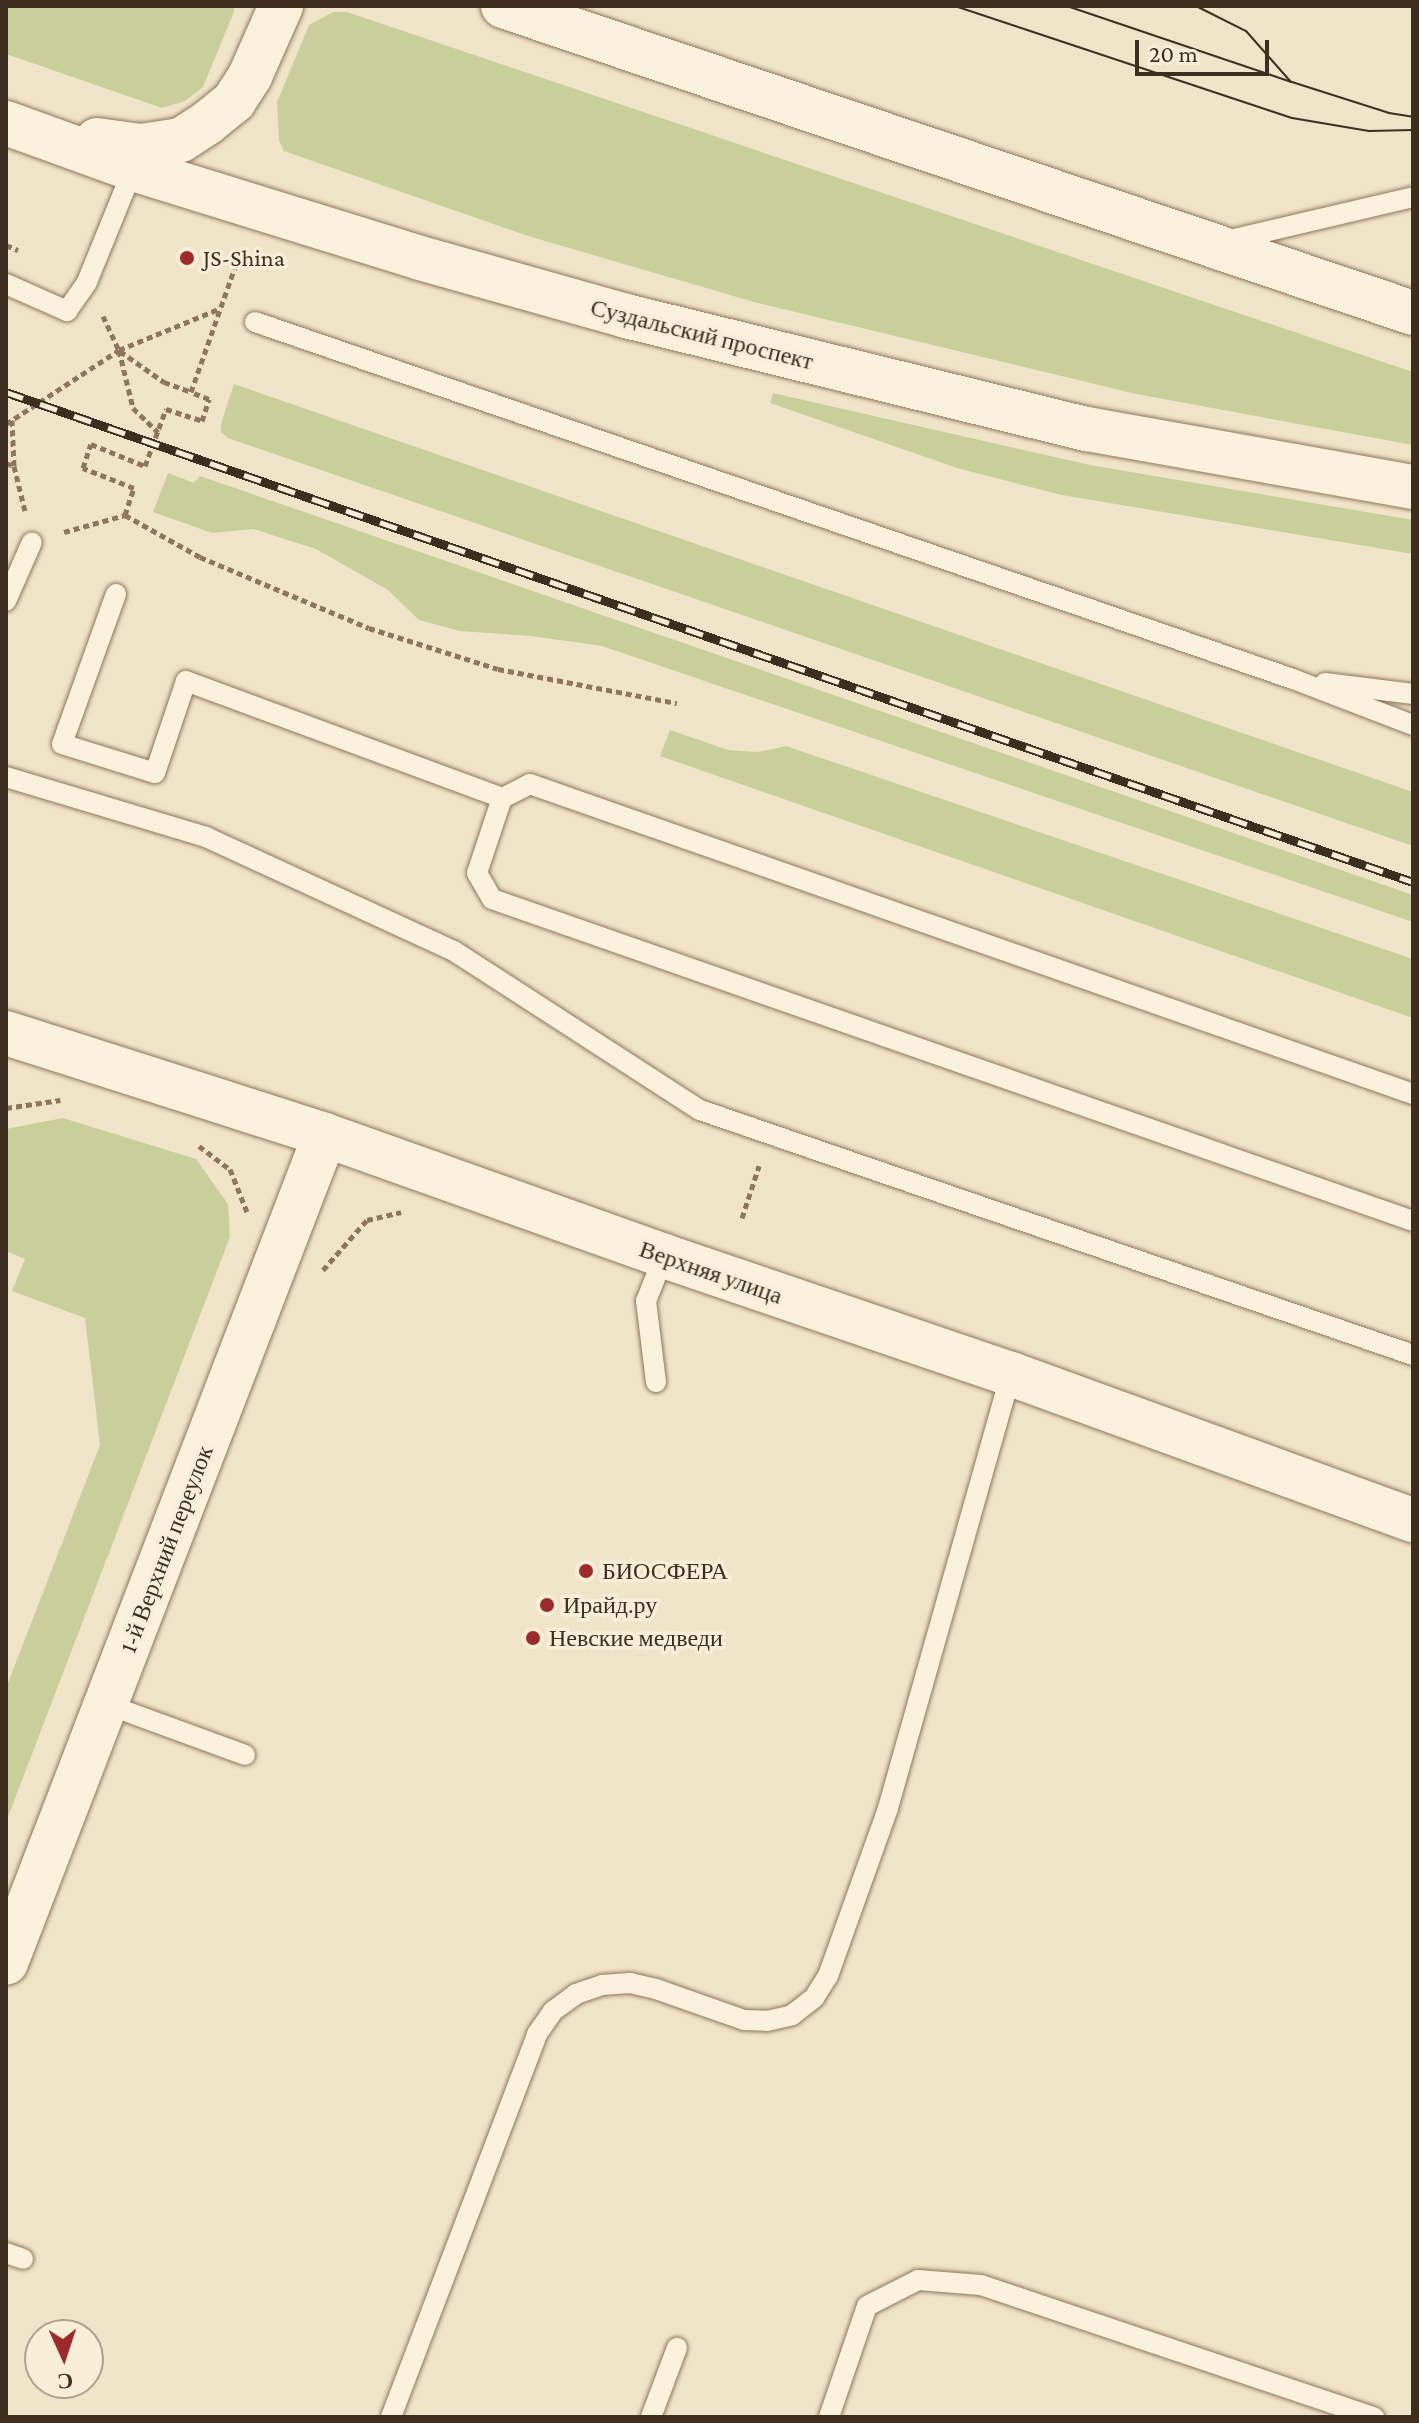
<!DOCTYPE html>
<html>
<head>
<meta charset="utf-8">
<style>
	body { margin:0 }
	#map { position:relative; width:1419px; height:2423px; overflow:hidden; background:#f0e4c8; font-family:"Crimson Pro",serif }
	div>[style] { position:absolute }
	.green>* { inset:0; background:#c9cf9b }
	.path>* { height:5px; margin-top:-2.5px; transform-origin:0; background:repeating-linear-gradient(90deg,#8d765c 0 6px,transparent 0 10px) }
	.roads { filter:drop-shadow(0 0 2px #8d765c) drop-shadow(0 0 2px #8d765c) }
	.service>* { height:20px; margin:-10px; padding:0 10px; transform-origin:10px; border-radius:10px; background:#faf1dc }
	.tertiary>* { height:44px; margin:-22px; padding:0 22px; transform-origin:22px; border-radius:22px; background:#faf1dc }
	.secondary>* { height:44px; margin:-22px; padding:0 22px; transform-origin:22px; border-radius:22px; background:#faf1dc }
	.tram>* { height:2px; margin:-1px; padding:0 1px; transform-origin:1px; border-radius:1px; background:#3d2e20 }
	.rail>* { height:9px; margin-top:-4.5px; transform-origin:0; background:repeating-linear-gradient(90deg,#f7eed8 0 18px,#3d2e20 0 36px); box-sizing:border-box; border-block:2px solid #3d2e20 }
	.dots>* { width:22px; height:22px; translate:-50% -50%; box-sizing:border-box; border:4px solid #f7eed8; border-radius:50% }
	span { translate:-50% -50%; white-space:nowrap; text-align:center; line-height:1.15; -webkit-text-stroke:7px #f7eed8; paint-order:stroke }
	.poi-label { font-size:24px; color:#3d2e20 }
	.left { translate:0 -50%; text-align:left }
	.street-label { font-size:24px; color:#3d2e20 }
	.frame { position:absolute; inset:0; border:8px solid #3d2e20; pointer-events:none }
	.north { position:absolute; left:24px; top:2319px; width:80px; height:80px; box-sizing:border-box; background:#f7eed8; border:2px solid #ada18e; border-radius:50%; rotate:177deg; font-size:22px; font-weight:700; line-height:32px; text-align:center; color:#3d2e20 }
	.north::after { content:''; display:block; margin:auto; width:28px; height:36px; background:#9e2a2b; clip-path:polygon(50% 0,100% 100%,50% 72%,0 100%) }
	.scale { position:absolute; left:1135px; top:40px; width:134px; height:36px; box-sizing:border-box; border:4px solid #3d2e20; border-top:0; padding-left:10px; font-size:24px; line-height:28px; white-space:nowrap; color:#3d2e20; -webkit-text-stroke:6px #f7eed8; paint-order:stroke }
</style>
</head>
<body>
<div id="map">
	<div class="green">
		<i style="clip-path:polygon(6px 6px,234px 6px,234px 12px,203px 87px,185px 101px,162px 108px,6px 54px)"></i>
		<i style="clip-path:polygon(333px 12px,347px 12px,1413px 372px,1413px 445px,1136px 394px,754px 302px,528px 236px,284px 151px,279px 141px,277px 102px,309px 25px)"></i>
		<i style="clip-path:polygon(234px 384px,1413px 792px,1413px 846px,228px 438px,221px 432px,221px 424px)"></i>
		<i style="clip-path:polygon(773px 393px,1090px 465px,1413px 520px,1413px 554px,1062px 495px,957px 468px,770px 403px)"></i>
		<i style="clip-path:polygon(168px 473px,194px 483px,200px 476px,1413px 895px,1413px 922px,602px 646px,531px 636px,460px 631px,419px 620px,388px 590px,316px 549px,253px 529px,212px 533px,153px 512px)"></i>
		<i style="clip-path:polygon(670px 730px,728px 750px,758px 752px,786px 746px,1413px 959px,1413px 1018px,660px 756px)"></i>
		<i style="clip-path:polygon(63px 1118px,196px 1159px,228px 1204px,230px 1237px,6px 1822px,6px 1688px,100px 1445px,85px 1318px,12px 1291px,25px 1259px,6px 1251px,6px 1129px)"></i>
	</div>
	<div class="path">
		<i style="left:6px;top:245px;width:13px;rotate:23deg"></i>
		<i style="left:103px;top:316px;width:38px;rotate:65deg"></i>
		<i style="left:119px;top:350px;width:60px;rotate:76.4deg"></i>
		<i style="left:133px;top:408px;width:35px;rotate:44deg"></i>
		<i style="left:120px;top:351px;width:54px;rotate:35.2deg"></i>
		<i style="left:164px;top:382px;width:29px;rotate:20deg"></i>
		<i style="left:12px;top:420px;width:46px;rotate:87.5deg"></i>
		<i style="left:6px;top:424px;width:135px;rotate:-33.2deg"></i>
		<i style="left:119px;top:350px;width:110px;rotate:-22.4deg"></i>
		<i style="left:6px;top:463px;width:9px;rotate:21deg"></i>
		<i style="left:14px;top:466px;width:46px;rotate:76.3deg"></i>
		<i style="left:125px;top:515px;width:86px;rotate:29.2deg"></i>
		<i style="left:200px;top:557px;width:183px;rotate:22.8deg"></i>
		<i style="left:369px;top:628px;width:135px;rotate:17.6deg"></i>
		<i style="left:498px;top:669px;width:182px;rotate:10.8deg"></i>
		<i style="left:64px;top:532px;width:63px;rotate:-15.6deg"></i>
		<i style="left:125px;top:515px;width:28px;rotate:-72deg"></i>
		<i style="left:134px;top:488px;width:55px;rotate:-158.6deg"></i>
		<i style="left:83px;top:468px;width:25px;rotate:-72deg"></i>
		<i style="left:91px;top:444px;width:58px;rotate:22.2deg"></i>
		<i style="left:145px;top:466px;width:61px;rotate:-69.8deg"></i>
		<i style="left:166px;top:409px;width:38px;rotate:18deg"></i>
		<i style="left:202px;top:421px;width:23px;rotate:-72deg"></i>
		<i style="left:209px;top:399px;width:19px;rotate:-159deg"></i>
		<i style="left:191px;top:392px;width:151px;rotate:-70.6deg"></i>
		<i style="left:6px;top:1108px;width:55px;rotate:-8.4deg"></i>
		<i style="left:199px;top:1146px;width:39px;rotate:37deg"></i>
		<i style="left:230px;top:1169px;width:46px;rotate:68.4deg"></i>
		<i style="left:742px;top:1218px;width:55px;rotate:-71.9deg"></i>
		<i style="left:323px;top:1270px;width:67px;rotate:-48.7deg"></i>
		<i style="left:367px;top:1220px;width:35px;rotate:-13deg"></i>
	</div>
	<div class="roads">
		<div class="service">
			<i style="left:1226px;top:241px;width:192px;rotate:-13.2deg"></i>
			<i style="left:6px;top:284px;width:67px;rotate:23.9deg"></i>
			<i style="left:67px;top:311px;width:35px;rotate:-55deg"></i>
			<i style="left:87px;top:282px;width:122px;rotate:-67.8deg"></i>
			<i style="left:255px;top:322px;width:1098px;rotate:18.98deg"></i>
			<i style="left:1293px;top:679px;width:129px;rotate:21deg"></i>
			<i style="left:116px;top:594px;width:159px;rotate:109.8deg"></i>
			<i style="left:62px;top:744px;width:97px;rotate:17.3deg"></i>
			<i style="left:155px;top:773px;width:97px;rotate:-71.4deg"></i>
			<i style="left:186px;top:681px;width:337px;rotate:20.3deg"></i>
			<i style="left:6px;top:601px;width:64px;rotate:-66.2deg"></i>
			<i style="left:1325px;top:683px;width:89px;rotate:7.1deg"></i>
			<i style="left:6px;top:777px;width:209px;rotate:16.7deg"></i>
			<i style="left:206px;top:837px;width:273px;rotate:24.7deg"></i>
			<i style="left:454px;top:951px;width:293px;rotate:32.9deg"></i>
			<i style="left:700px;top:1110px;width:754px;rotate:18.96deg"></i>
			<i style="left:1413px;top:1094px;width:936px;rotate:-160.66deg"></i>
			<i style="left:530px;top:784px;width:31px;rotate:153deg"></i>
			<i style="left:502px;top:798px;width:79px;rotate:108.4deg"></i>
			<i style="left:477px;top:873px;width:30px;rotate:60deg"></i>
			<i style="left:492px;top:899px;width:976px;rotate:19.27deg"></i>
			<i style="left:656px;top:1382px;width:82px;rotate:-97deg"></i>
			<i style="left:646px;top:1301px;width:48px;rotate:-68.2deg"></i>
			<i style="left:106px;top:1704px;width:148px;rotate:20.1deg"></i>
			<i style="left:6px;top:2253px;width:18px;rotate:19deg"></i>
			<i style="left:391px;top:2417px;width:410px;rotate:-69.1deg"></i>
			<i style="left:537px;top:2034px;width:28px;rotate:-55deg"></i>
			<i style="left:553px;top:2011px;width:29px;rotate:-36deg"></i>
			<i style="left:576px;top:1994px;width:28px;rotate:-19deg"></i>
			<i style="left:602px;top:1985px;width:28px;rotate:-4deg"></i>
			<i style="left:630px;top:1983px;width:27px;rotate:13deg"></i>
			<i style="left:656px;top:1989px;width:93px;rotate:19.4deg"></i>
			<i style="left:744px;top:2020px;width:23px;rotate:2deg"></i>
			<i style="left:767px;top:2021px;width:26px;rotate:-13deg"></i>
			<i style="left:792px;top:2015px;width:28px;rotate:-38deg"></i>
			<i style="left:814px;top:1998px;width:26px;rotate:-58deg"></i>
			<i style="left:828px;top:1976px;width:178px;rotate:-70.3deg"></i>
			<i style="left:888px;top:1808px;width:451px;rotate:-74.2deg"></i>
			<i style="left:651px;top:2417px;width:74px;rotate:-69.4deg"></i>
			<i style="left:829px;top:2417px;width:117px;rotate:-71.1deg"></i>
			<i style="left:867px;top:2306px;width:57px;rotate:-27deg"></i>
			<i style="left:918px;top:2280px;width:63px;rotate:4.5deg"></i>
			<i style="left:981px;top:2285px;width:415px;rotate:18.6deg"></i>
		</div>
		<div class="tertiary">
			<i style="left:325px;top:1135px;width:360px;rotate:19.6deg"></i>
			<i style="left:664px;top:1256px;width:367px;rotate:18.8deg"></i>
			<i style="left:1011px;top:1374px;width:428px;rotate:20deg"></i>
		</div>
		<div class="secondary">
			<i style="left:503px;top:6px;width:960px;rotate:18.64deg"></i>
			<i style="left:6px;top:123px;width:135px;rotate:19.9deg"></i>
			<i style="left:133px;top:169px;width:300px;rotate:17.2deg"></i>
			<i style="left:420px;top:258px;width:214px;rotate:15.7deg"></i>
			<i style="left:626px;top:316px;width:475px;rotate:13.8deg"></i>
			<i style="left:1087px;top:429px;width:331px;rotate:10.1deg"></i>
			<i style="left:97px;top:140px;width:44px;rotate:7.8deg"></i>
			<i style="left:141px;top:146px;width:40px;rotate:-8.5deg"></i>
			<i style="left:181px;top:140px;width:31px;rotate:-33deg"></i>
			<i style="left:207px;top:123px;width:35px;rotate:-39deg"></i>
			<i style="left:234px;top:101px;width:30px;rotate:-57deg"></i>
			<i style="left:250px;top:76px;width:77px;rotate:-66.1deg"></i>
			<i style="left:6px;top:1033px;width:335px;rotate:17.7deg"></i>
			<i style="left:325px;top:1135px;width:887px;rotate:111.07deg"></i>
		</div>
	</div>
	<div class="tram">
		<i style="left:955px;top:6px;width:355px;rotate:18.4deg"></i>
		<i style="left:1292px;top:118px;width:78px;rotate:9.6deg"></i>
		<i style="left:1369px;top:131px;width:44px;rotate:-1.3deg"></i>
		<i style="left:1067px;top:6px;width:237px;rotate:18.7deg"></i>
		<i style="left:1292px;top:82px;width:102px;rotate:17.7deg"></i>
		<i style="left:1389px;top:113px;width:24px;rotate:9deg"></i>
		<i style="left:1196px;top:6px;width:56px;rotate:26.6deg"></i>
		<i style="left:1246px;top:31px;width:68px;rotate:48.6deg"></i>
	</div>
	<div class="rail">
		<i style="left:6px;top:392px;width:1490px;rotate:19.2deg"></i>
	</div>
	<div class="dots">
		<i style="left:187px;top:258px;background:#9e2a2b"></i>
		<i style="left:586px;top:1571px;background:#9e2a2b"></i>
		<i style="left:547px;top:1605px;background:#9e2a2b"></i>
		<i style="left:533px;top:1638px;background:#9e2a2b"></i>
	</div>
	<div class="poi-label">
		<span class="left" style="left:203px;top:258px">JS-Shina</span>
		<span class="left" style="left:602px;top:1571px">БИОСФЕРА</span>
		<span class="left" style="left:563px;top:1605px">Ирайд.ру</span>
		<span class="left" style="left:549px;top:1638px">Невские медведи</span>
	</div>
	<div class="street-label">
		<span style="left:702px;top:334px;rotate:14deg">Суздальский проспект</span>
		<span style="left:711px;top:1272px;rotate:19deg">Верхняя улица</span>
		<span style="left:166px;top:1549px;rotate:-69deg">1-й Верхний переулок</span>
	</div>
	<div class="frame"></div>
	<div class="north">С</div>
	<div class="scale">20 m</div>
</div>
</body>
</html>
